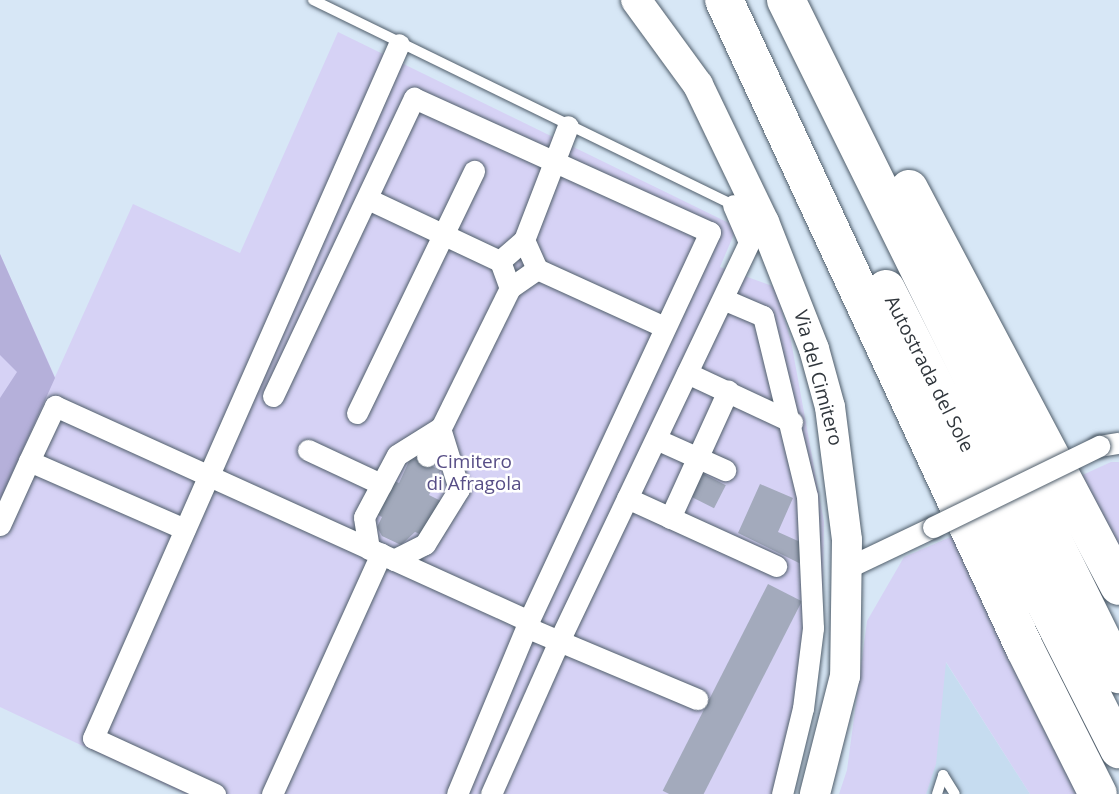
<!DOCTYPE html>
<html>
<head>
<meta charset="utf-8">
<style>
	body { margin:0 }
	#map { position:relative; width:1119px; height:794px; overflow:hidden; background:#d7e7f6; font-family:"Open Sans",sans-serif }
	div>[style] { position:absolute }
	.built>* { inset:0; background:#c6dcf0 }
	.green>* { inset:0; background:#d6d2f5 }
	.forest>* { inset:0; background:#b5b0da }
	.building>* { inset:0; background:#a3aabc; transform-origin:0 0 }
	.roads { filter:drop-shadow(0 0 2px #505e6b) drop-shadow(0 0 2px #505e6b) }
	.lane>* { height:10px; margin:-5px; padding:0 5px; transform-origin:5px; border-radius:5px; background:#fff }
	.street>* { height:21px; margin:-10.5px; padding:0 10.5px; transform-origin:10.5px; border-radius:10.5px; background:#fff }
	.secondary>* { height:30px; margin:-15px; padding:0 15px; transform-origin:15px; border-radius:15px; background:#fff }
	.highway>* { height:38px; margin:-19px; padding:0 19px; transform-origin:19px; border-radius:19px; background:#fff }
	.bridges { filter:drop-shadow(0 0 2px #505e6b) drop-shadow(0 0 2px #505e6b) }
	.street-bridge>* { height:21px; margin:-10.5px; padding:0 10.5px; transform-origin:10.5px; border-radius:10.5px; background:#fff }
	span { translate:-50% -50%; white-space:nowrap; text-align:center; line-height:1.15; -webkit-text-stroke:5px #fff; paint-order:stroke }
	.street-label { font-size:19px; color:#30363c }
	.park-label { font-size:19px; color:#574e86 }
</style>
</head>
<body>
<div id="map">
	<div class="built">
		<i style="clip-path:polygon(945px 661px,1030px 794px,883px 794px)"></i>
	</div>
	<div class="green">
		<i style="clip-path:polygon(338px 32px,737px 227px,720px 267px,775px 287px,791px 341px,824px 522px,822px 640px,790px 794px,185px 794px,0 707px,0 254px,55px 377px,133px 204px,240px 253px)"></i>
		<i style="clip-path:polygon(1111px 462px,1119px 462px,1119px 549px,1076px 478px)"></i>
		<i style="clip-path:polygon(962px 532px,1088px 794px,1030px 794px,946px 662px,936px 764px,926px 794px,839px 794px,847px 770px,867px 621px,904px 557px)"></i>
	</div>
	<div class="forest">
		<i style="clip-path:polygon(0 254px,55px 378px,0 500px,0 398px,17px 372px,0 355px)"></i>
	</div>
	<div class="building">
		<i style="clip-path:polygon(411px 457px,441px 470px,429px 495px,441px 501px,425px 536px,415px 532px,401px 545px,382px 536px,377px 527px,382px 517px,374px 513px,389px 479px,399px 483px)"></i>
		<i style="left:700px;top:472px;width:29px;height:26px;rotate:27deg"></i>
		<i style="clip-path:polygon(760px 484px,793px 498px,778px 532px,807px 545px,799px 563px,738px 533px)"></i>
		<i style="left:768px;top:584px;width:38px;height:232px;rotate:27deg"></i>
	</div>
	<div class="roads">
		<div class="lane">
			<i style="left:313px;top:0;width:467px;rotate:26deg"></i>
			<i style="left:937px;top:794px;width:20px;rotate:-72deg"></i>
			<i style="left:943px;top:775px;width:22px;rotate:58deg"></i>
		</div>
		<div class="street">
			<i style="left:368px;top:199px;width:146px;rotate:25.2deg"></i>
			<i style="left:524px;top:240px;width:32px;rotate:139deg"></i>
			<i style="left:500px;top:261px;width:29px;rotate:70deg"></i>
			<i style="left:510px;top:288px;width:33px;rotate:-35deg"></i>
			<i style="left:537px;top:269px;width:32px;rotate:-114deg"></i>
			<i style="left:524px;top:240px;width:122px;rotate:-68.9deg"></i>
			<i style="left:537px;top:269px;width:140px;rotate:24.5deg"></i>
			<i style="left:723px;top:299px;width:43px;rotate:23deg"></i>
			<i style="left:763px;top:316px;width:185px;rotate:76.3deg"></i>
			<i style="left:807px;top:496px;width:132px;rotate:87.4deg"></i>
			<i style="left:813px;top:628px;width:81px;rotate:97.1deg"></i>
			<i style="left:803px;top:708px;width:89px;rotate:103.7deg"></i>
			<i style="left:687px;top:373px;width:116px;rotate:25deg"></i>
			<i style="left:273px;top:396px;width:330px;rotate:-64.7deg"></i>
			<i style="left:414px;top:98px;width:325px;rotate:24.4deg"></i>
			<i style="left:710px;top:232px;width:429px;rotate:115deg"></i>
			<i style="left:357px;top:413px;width:269px;rotate:-64.2deg"></i>
			<i style="left:656px;top:439px;width:76px;rotate:24.2deg"></i>
			<i style="left:1099px;top:446px;width:20px;rotate:-9deg"></i>
			<i style="left:308px;top:450px;width:81px;rotate:25deg"></i>
			<i style="left:427px;top:456px;width:187px;rotate:-63.7deg"></i>
			<i style="left:29px;top:461px;width:61px;rotate:-64.7deg"></i>
			<i style="left:55px;top:406px;width:520px;rotate:24.4deg"></i>
			<i style="left:529px;top:621px;width:187px;rotate:112.6deg"></i>
			<i style="left:627px;top:498px;width:164px;rotate:24.5deg"></i>
			<i style="left:670px;top:518px;width:140px;rotate:-65.5deg"></i>
			<i style="left:0;top:525px;width:70px;rotate:-65.6deg"></i>
			<i style="left:29px;top:461px;width:170px;rotate:23.6deg"></i>
			<i style="left:369px;top:549px;width:32px;rotate:-99deg"></i>
			<i style="left:364px;top:517px;width:70px;rotate:-62deg"></i>
			<i style="left:397px;top:455px;width:51px;rotate:-32.1deg"></i>
			<i style="left:440px;top:428px;width:64px;rotate:72.7deg"></i>
			<i style="left:459px;top:489px;width:65px;rotate:121.7deg"></i>
			<i style="left:425px;top:544px;width:35px;rotate:153deg"></i>
			<i style="left:849px;top:567px;width:93px;rotate:-25.5deg"></i>
			<i style="left:526px;top:627px;width:36px;rotate:23deg"></i>
			<i style="left:559px;top:641px;width:442px;rotate:-64.5deg"></i>
			<i style="left:749px;top:242px;width:40px;rotate:-113.4deg"></i>
			<i style="left:215px;top:794px;width:134px;rotate:-155.3deg"></i>
			<i style="left:93px;top:738px;width:758px;rotate:-66.21deg"></i>
			<i style="left:272px;top:794px;width:264px;rotate:-65.6deg"></i>
			<i style="left:491px;top:794px;width:167px;rotate:-66deg"></i>
			<i style="left:559px;top:641px;width:150px;rotate:22.8deg"></i>
		</div>
		<div class="secondary">
			<i style="left:636px;top:0;width:105px;rotate:53.9deg"></i>
			<i style="left:698px;top:85px;width:152px;rotate:64.3deg"></i>
			<i style="left:764px;top:222px;width:136px;rotate:68.5deg"></i>
			<i style="left:814px;top:349px;width:60px;rotate:74.6deg"></i>
			<i style="left:830px;top:407px;width:134px;rotate:82.7deg"></i>
			<i style="left:847px;top:540px;width:136px;rotate:90.8deg"></i>
			<i style="left:845px;top:676px;width:122px;rotate:104.3deg"></i>
		</div>
		<div class="highway">
			<i style="left:724px;top:0;width:715px;rotate:65.12deg"></i>
			<i style="left:1025px;top:649px;width:162px;rotate:63.3deg"></i>
			<i style="left:786px;top:0;width:752px;rotate:63.71deg"></i>
			<i style="left:909px;top:189px;width:449px;rotate:62.1deg"></i>
			<i style="left:886px;top:289px;width:516px;rotate:63.14deg"></i>
		</div>
	</div>
	<div class="bridges">
		<div class="street-bridge">
			<i style="left:933px;top:527px;width:185px;rotate:-26deg"></i>
		</div>
	</div>
	<div class="street-label">
		<span style="left:929px;top:374px;rotate:63deg">Autostrada del Sole</span>
		<span style="left:818px;top:378px;rotate:75deg">Via del Cimitero</span>
	</div>
	<div class="park-label">
		<span style="left:474px;top:473px">Cimitero<br>di Afragola</span>
	</div>
</div>
</body>
</html>
